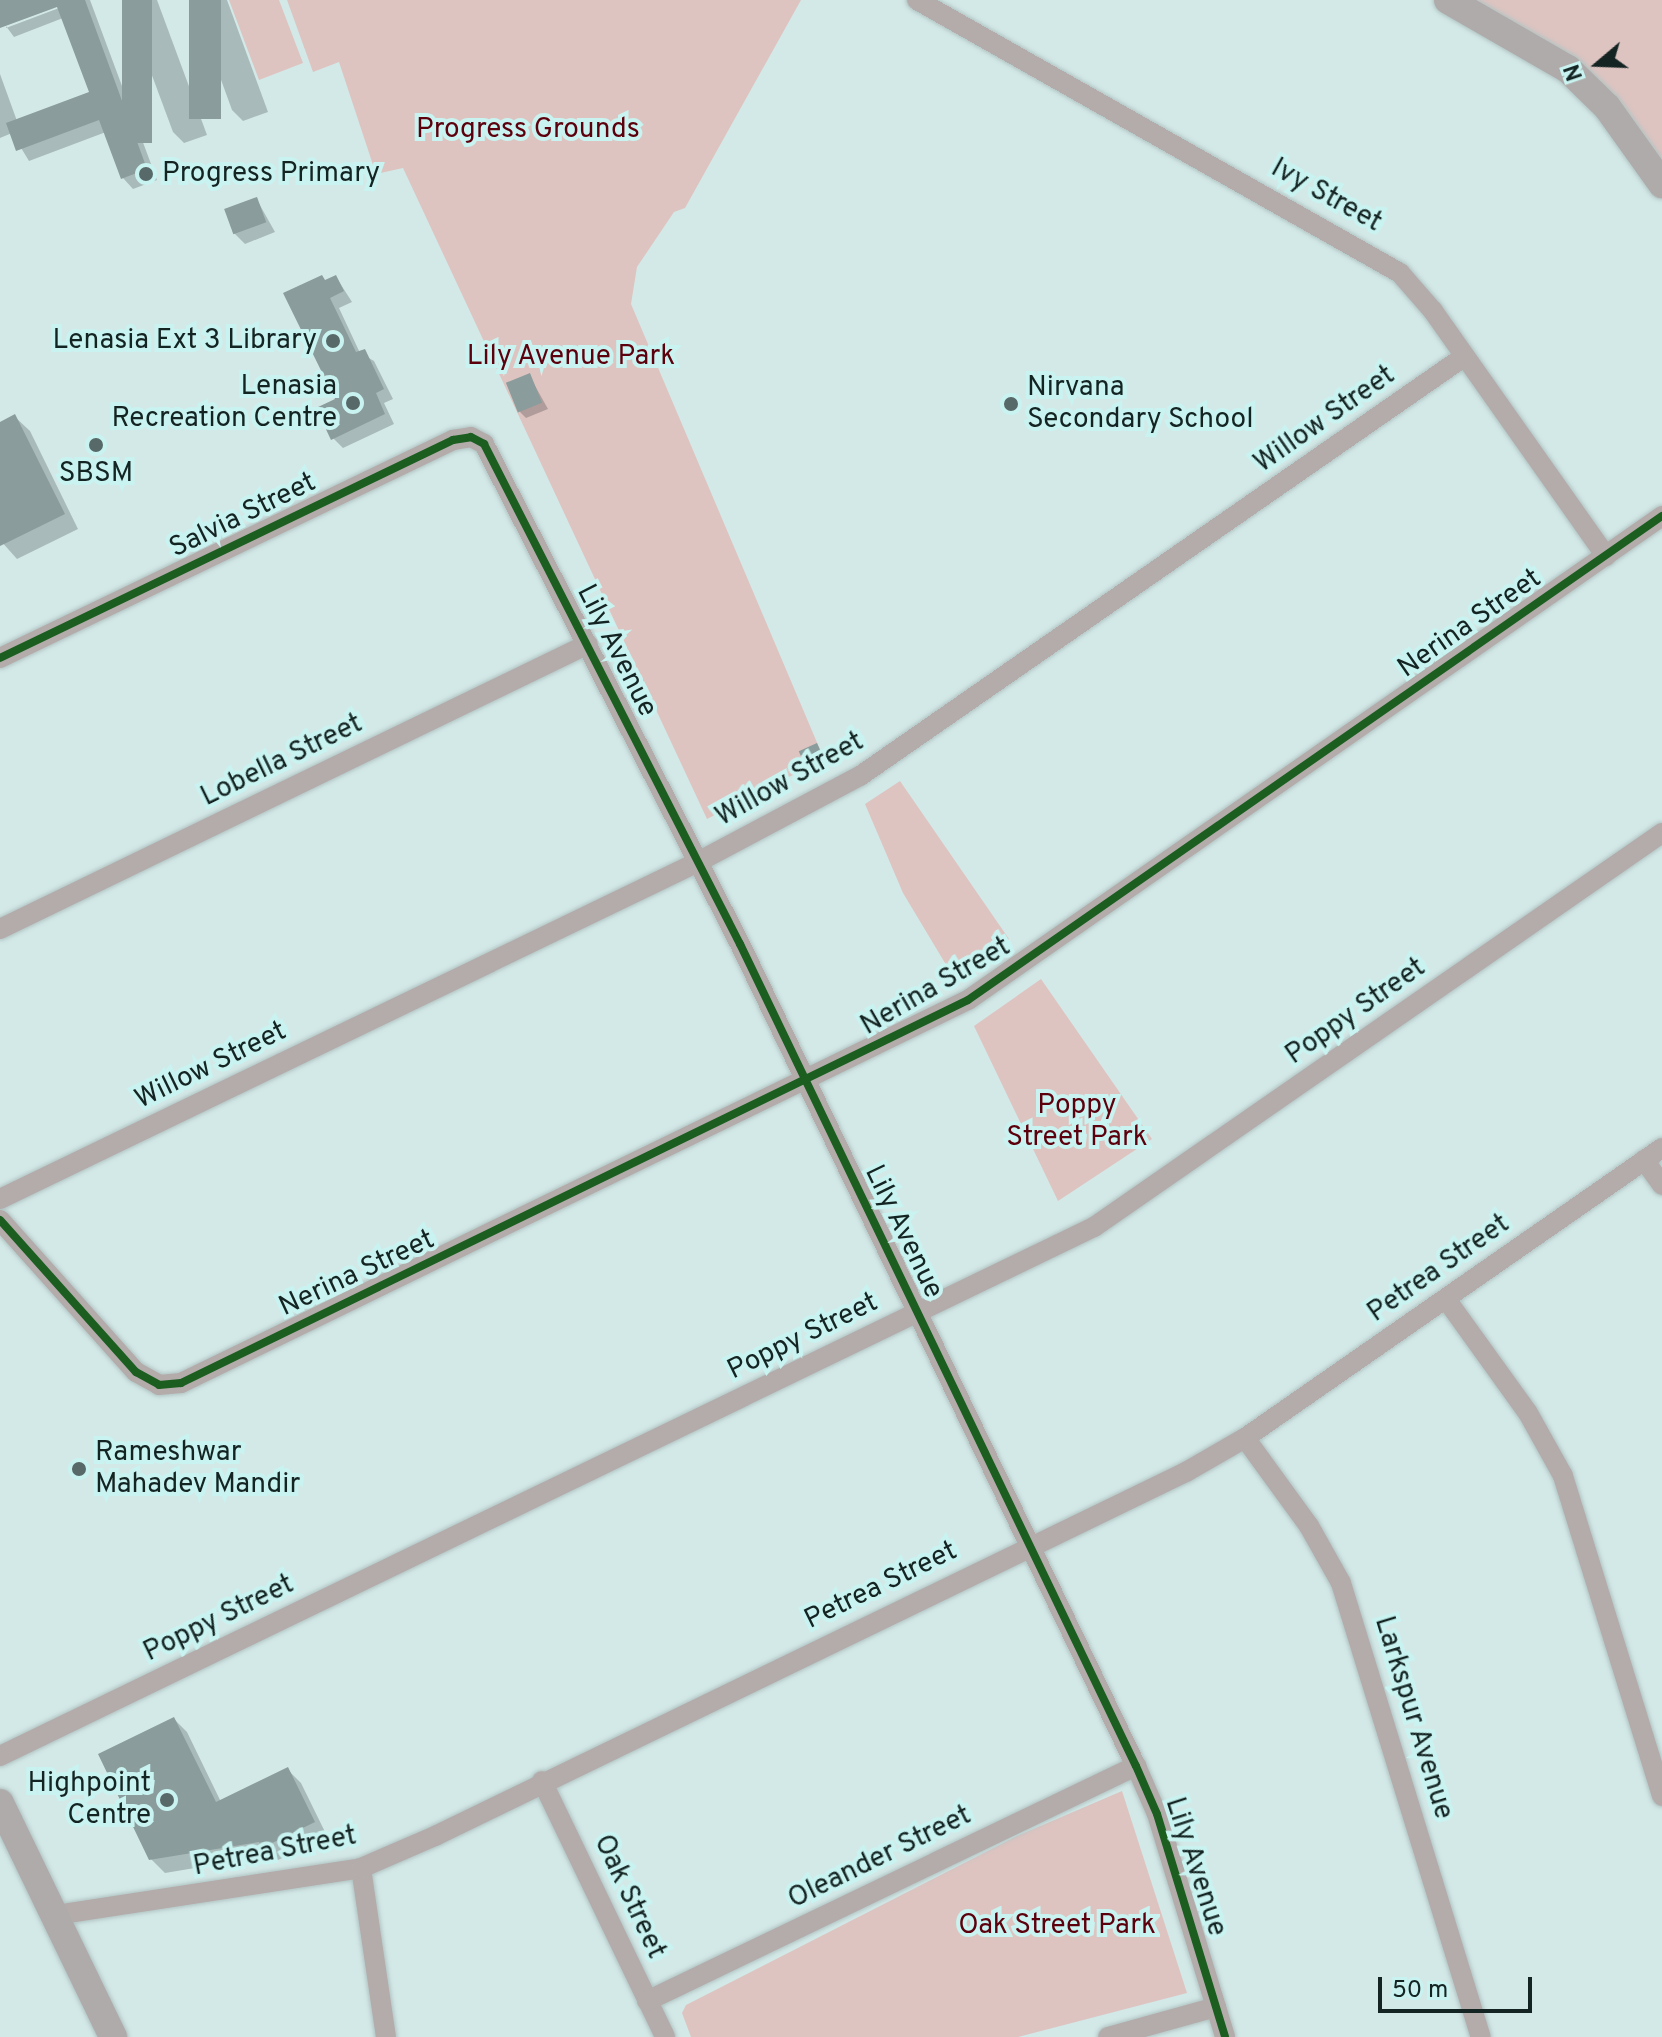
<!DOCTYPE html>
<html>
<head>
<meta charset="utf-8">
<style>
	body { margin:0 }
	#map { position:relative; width:1662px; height:2037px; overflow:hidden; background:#d3e9e8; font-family:Overpass,sans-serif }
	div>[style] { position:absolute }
	.green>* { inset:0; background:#ddc4c1 }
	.shadow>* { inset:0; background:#0003 }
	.building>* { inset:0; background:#8a9c9b; transform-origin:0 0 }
	.roads { filter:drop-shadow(0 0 2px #b2c4c3) drop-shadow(0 0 2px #b2c4c3) }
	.street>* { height:20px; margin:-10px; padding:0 10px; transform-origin:10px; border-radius:10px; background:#b3acab }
	.secondary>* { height:28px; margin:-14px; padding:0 14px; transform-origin:14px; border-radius:14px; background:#aeabaa }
	.cycleway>* { height:8px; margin:-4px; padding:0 4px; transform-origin:4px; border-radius:4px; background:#1b5e20 }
	.dots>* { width:22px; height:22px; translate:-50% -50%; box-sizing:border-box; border:4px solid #c9f3f0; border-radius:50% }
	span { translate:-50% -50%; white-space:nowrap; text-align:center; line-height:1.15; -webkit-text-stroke:8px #c9f3f0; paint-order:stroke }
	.park-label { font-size:28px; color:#5d000d }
	.poi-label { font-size:28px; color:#142423 }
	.left { translate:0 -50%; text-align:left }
	.right { translate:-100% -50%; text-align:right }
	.street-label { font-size:28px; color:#142423 }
	.north { position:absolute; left:1558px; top:24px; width:80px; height:80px; -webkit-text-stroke:6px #c9f3f0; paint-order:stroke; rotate:251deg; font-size:22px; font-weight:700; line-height:32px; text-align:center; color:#142423 }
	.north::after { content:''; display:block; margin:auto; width:28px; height:36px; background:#142423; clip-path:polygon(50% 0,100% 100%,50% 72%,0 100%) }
	.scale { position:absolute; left:1378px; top:1977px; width:154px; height:36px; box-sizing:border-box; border:4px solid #142423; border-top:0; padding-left:10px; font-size:24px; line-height:28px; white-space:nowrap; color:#142423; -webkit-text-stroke:6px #c9f3f0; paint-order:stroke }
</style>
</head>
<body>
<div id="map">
	<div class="green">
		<i style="clip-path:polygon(229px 0,279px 0,303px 63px,259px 80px)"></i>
		<i style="clip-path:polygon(287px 0,801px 0,685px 208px,674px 212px,637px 267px,631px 304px,824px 759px,707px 819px,403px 168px,376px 174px,339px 62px,313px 72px)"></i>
		<i style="clip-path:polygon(1471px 0,1662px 0,1662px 166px)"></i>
		<i style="clip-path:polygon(900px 781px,1009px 939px,954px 978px,903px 893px,865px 804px)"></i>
		<i style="clip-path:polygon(1041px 979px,1152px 1139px,1058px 1201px,974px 1026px)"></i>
		<i style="clip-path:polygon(1122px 1791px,1187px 1993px,1018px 2037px,691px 2037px,682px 2013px,686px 2005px,1017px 1836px)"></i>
	</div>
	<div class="shadow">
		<i style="clip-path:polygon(evenodd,0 0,90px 0,157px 180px,133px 189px,123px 178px,106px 132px,29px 161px,12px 133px,0 138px,0 74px,17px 121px,91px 93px,63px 18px,14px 37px,0 18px,0 0,65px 1px,67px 5px,6px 28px,6px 24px,65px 1px)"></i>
		<i style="clip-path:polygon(124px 0,157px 0,207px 135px,184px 143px,173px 132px)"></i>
		<i style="clip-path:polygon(192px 0,227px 0,268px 112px,243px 121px,232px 110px)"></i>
		<i style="clip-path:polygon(257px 200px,275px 232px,245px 244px,234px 233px)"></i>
		<i style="clip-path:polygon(336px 277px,352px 302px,339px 308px,360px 353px,374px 361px,393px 399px,384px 403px,394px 424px,343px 448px,333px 438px,337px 400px,326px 282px)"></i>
		<i style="clip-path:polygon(529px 375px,548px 409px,526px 418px,520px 412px)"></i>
		<i style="clip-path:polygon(15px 417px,30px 431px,78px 529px,17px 559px,0 540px,0 424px)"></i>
		<i style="clip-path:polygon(817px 745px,826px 762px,811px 768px,808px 766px)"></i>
		<i style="clip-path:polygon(174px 1719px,187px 1732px,221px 1802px,287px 1769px,301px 1783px,327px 1836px,278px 1860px,272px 1855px,165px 1873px,151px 1859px)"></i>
	</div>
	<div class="building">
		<i style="clip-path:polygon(0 0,85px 0,147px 169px,121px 179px,99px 120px,16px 151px,6px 123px,89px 92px,57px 7px,0 28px)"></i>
		<i style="left:122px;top:0;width:30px;height:143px"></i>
		<i style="left:189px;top:0;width:32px;height:119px"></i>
		<i style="left:257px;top:197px;width:27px;height:35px;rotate:70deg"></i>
		<i style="clip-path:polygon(322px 275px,325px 280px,336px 275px,344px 291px,330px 298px,356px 352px,365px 349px,384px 389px,376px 393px,385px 414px,331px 440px,316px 408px,335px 399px,283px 293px)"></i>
		<i style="left:530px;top:373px;width:32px;height:26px;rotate:68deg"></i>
		<i style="clip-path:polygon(15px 414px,65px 514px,0 546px,0 422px)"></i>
		<i style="left:817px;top:743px;width:17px;height:20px;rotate:66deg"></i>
		<i style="clip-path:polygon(174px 1717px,216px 1802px,288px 1767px,315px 1822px,262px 1848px,259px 1842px,149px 1860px,98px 1754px)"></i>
	</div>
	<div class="roads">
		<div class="street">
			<i style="left:917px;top:0;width:555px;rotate:29.48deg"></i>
			<i style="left:1400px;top:273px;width:50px;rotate:49deg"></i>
			<i style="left:1433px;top:311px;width:300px;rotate:54.8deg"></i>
			<i style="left:0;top:658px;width:503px;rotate:-25.7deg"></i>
			<i style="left:453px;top:440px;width:18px;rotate:-9deg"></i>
			<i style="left:471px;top:437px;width:15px;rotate:28deg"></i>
			<i style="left:484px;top:444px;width:562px;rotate:62.89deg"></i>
			<i style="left:740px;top:944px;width:912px;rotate:64.28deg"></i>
			<i style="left:1136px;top:1766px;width:52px;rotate:66.4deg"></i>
			<i style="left:1157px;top:1814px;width:233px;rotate:73deg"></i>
			<i style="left:0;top:929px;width:653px;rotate:-25.86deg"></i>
			<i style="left:1644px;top:1160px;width:31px;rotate:54deg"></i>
			<i style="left:0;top:1199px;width:775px;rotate:-25.77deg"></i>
			<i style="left:698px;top:862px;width:183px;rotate:-28deg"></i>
			<i style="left:860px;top:776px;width:736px;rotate:-34.77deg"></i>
			<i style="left:0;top:1220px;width:204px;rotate:48.2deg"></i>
			<i style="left:136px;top:1372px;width:26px;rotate:29deg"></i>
			<i style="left:159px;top:1385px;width:22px;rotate:-5deg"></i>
			<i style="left:181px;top:1383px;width:875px;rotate:-25.95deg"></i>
			<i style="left:968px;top:1000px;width:846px;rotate:-34.89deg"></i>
			<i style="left:1446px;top:1299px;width:140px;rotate:54.3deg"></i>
			<i style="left:1528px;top:1413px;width:72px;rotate:60.9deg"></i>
			<i style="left:1563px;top:1476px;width:335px;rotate:72.8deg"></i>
			<i style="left:1245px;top:1438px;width:109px;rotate:54deg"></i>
			<i style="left:1309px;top:1526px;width:65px;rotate:60.7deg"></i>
			<i style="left:1341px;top:1583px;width:475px;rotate:72.9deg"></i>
			<i style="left:0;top:1756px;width:1215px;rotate:-25.81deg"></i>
			<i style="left:1094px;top:1227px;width:691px;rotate:-34.75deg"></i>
			<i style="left:542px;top:1781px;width:284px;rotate:64.3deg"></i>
			<i style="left:361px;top:1868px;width:171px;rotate:81.6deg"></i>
			<i style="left:55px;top:1915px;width:310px;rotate:-8.7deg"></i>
			<i style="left:361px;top:1868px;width:81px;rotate:-23.4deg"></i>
			<i style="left:435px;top:1836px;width:835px;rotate:-25.86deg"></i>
			<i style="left:1186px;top:1472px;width:68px;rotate:-30deg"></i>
			<i style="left:1245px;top:1438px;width:508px;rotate:-34.82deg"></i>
			<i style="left:647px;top:2001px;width:543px;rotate:-25.67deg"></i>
			<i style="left:1108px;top:2037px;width:112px;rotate:-15.5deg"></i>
		</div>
		<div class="secondary">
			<i style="left:1448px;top:0;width:138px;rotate:29.9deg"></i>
			<i style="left:1568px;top:69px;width:54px;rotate:44.3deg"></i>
			<i style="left:1607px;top:107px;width:95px;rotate:54.5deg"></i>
			<i style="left:0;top:1803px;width:260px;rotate:64.2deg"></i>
		</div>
	</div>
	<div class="cycleway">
		<i style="left:0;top:658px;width:503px;rotate:-25.7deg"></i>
		<i style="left:453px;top:440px;width:18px;rotate:-9deg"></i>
		<i style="left:471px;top:437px;width:15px;rotate:28deg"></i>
		<i style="left:484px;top:444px;width:562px;rotate:62.89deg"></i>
		<i style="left:740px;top:944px;width:912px;rotate:64.28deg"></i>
		<i style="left:1136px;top:1766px;width:52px;rotate:66.4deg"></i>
		<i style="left:1157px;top:1814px;width:233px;rotate:73deg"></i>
		<i style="left:0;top:1220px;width:204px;rotate:48.2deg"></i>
		<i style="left:136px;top:1372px;width:26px;rotate:29deg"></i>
		<i style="left:159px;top:1385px;width:22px;rotate:-5deg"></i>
		<i style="left:181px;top:1383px;width:875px;rotate:-25.95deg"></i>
		<i style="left:968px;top:1000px;width:846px;rotate:-34.89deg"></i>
	</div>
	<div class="dots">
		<i style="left:146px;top:174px;background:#576968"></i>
		<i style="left:333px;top:341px;background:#576968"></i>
		<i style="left:353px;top:403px;background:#576968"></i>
		<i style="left:1011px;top:404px;background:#576968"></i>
		<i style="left:96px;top:445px;background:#576968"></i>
		<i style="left:79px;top:1469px;background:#576968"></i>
		<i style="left:167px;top:1800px;background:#576968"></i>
	</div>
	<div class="park-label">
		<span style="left:528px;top:130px">Progress Grounds</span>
		<span style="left:571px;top:357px">Lily Avenue Park</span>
		<span style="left:1077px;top:1122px">Poppy<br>Street Park</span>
		<span style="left:1057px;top:1926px">Oak Street Park</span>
	</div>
	<div class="poi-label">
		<span class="left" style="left:162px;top:174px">Progress Primary</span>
		<span class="right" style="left:317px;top:341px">Lenasia Ext 3 Library</span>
		<span class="right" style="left:337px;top:403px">Lenasia<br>Recreation Centre</span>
		<span class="left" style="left:1027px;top:404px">Nirvana<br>Secondary School</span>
		<span style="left:96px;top:474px">SBSM</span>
		<span class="left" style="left:95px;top:1469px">Rameshwar<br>Mahadev Mandir</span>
		<span class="right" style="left:151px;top:1800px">Highpoint<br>Centre</span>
	</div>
	<div class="street-label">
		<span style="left:1326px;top:196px;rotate:29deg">Ivy Street</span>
		<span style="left:1325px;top:420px;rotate:-35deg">Willow Street</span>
		<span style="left:243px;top:516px;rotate:-26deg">Salvia Street</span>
		<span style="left:1470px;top:624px;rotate:-35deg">Nerina Street</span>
		<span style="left:616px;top:651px;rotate:63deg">Lily Avenue</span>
		<span style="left:282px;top:761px;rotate:-26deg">Lobella Street</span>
		<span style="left:790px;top:780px;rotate:-29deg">Willow Street</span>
		<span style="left:936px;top:987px;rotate:-30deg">Nerina Street</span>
		<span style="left:1356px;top:1012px;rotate:-35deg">Poppy Street</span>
		<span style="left:211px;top:1066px;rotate:-26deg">Willow Street</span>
		<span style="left:903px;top:1232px;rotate:64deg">Lily Avenue</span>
		<span style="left:1439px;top:1269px;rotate:-35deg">Petrea Street</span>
		<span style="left:357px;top:1274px;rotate:-25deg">Nerina Street</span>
		<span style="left:803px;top:1337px;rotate:-26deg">Poppy Street</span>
		<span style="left:881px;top:1586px;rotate:-26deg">Petrea Street</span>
		<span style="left:219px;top:1619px;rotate:-26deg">Poppy Street</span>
		<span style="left:1413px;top:1718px;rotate:73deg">Larkspur Avenue</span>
		<span style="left:275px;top:1852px;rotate:-11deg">Petrea Street</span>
		<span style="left:880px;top:1858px;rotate:-26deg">Oleander Street</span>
		<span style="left:1195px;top:1867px;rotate:72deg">Lily Avenue</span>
		<span style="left:629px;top:1897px;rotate:65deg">Oak Street</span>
	</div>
	<div class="north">N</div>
	<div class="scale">50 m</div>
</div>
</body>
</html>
